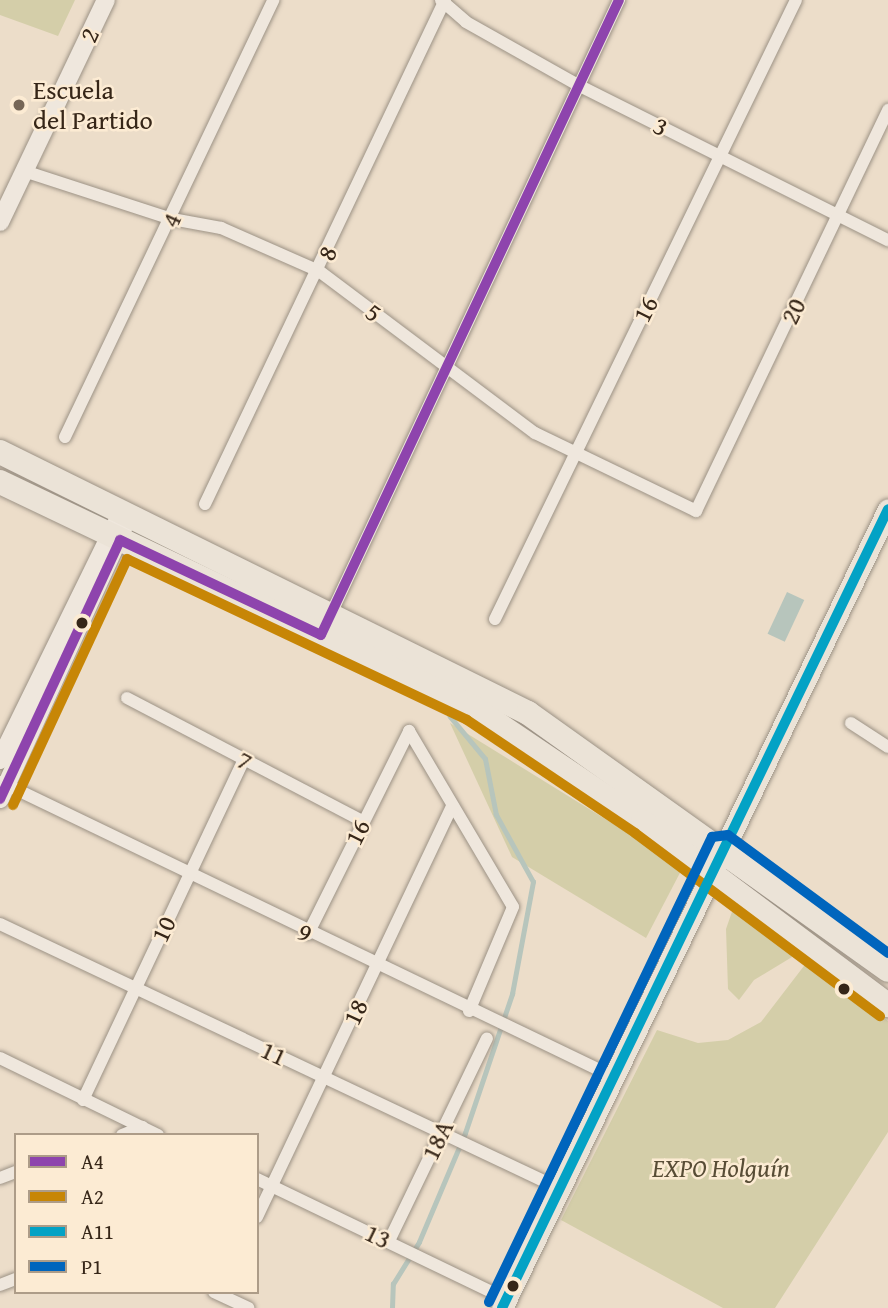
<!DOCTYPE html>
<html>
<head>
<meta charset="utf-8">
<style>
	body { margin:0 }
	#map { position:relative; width:888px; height:1308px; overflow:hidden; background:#ecddc9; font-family:"Gentium Book Plus",serif }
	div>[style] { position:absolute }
	.green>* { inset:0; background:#d4cea9 }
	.water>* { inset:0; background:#b7c5bc; transform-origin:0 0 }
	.stream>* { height:4.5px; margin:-2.25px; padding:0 2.25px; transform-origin:2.25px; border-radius:2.25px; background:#b7c5bc }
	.roads { filter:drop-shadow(0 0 2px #9c9285) drop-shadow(0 0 2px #9c9285) }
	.street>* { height:12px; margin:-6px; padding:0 6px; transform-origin:6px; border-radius:6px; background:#efe7dd }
	.secondary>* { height:18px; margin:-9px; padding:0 9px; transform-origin:9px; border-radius:9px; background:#efe7dd }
	.primary>* { height:21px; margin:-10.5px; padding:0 10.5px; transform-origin:10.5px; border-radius:10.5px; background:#ebe3d7 }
	.highway>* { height:24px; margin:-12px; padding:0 12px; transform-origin:12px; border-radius:12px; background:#ebe3d7 }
	.bus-1>* { height:10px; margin:-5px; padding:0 5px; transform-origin:5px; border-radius:5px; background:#8e44ad }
	.bus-2>* { height:10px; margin:-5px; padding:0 5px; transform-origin:5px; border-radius:5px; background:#c78606 }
	.bus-3>* { height:10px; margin:-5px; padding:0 5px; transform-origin:5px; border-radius:5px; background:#03a2c5 }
	.bus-4>* { height:10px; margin:-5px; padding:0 5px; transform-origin:5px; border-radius:5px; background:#0065bd }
	.dots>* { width:19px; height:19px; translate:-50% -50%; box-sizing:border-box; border:4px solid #fcebd3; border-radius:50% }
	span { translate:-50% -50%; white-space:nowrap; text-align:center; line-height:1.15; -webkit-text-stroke:5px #fcebd3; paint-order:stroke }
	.street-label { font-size:26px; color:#362618 }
	.poi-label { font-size:26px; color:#362618 }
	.left { translate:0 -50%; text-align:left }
	.park-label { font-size:26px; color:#584d36; font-style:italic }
	.legend { position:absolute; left:14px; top:1133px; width:245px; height:161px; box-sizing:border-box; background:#fcebd3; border:2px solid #ad9c88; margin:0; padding:9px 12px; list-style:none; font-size:21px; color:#362618 }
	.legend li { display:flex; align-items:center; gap:14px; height:35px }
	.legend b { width:35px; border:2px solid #ad9c88 }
</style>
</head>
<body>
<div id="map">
	<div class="green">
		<i style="clip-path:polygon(0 0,75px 0,58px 36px,0 15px)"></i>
		<i style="clip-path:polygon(450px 723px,683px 867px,646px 938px,512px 857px)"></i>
		<i style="clip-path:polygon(734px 906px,797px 954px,754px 980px,739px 1000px,728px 989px,726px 929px)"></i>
		<i style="clip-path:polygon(807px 962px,888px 1021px,888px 1132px,775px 1308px,723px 1308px,561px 1220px,657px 1030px,698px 1043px,728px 1040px,761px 1022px)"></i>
	</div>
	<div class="water">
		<i style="left:787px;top:592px;width:19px;height:46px;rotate:25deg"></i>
	</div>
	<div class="stream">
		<i style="left:392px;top:1308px;width:24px;rotate:-88deg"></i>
		<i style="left:393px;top:1284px;width:49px;rotate:-58.2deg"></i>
		<i style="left:419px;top:1242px;width:118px;rotate:-67.1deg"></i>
		<i style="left:465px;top:1133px;width:147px;rotate:-71.3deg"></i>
		<i style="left:512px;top:994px;width:114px;rotate:-79.4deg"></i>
		<i style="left:533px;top:882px;width:77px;rotate:-118.9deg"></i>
		<i style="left:496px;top:815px;width:57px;rotate:-101.1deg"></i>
		<i style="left:485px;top:759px;width:55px;rotate:-129.8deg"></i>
	</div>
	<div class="roads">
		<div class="street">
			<i style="left:441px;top:0;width:33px;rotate:41deg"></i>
			<i style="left:466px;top:22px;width:129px;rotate:29.4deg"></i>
			<i style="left:578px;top:85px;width:347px;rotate:26.6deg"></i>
			<i style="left:24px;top:171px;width:156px;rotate:18deg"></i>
			<i style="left:172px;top:219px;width:50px;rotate:10.4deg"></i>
			<i style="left:221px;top:228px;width:107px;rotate:23.7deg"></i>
			<i style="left:319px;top:271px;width:270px;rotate:36.9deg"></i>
			<i style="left:535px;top:433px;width:179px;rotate:25.8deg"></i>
			<i style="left:696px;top:511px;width:445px;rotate:-64.4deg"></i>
			<i style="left:65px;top:437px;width:484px;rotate:-64.5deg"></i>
			<i style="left:205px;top:504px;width:558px;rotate:-64.54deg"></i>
			<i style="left:329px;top:618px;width:683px;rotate:-64.86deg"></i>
			<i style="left:495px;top:619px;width:688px;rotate:-64.07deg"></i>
			<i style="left:127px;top:698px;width:265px;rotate:27.6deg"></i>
			<i style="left:851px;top:723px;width:44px;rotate:33deg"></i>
			<i style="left:409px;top:731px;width:204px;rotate:59.4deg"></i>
			<i style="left:513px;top:907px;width:113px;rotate:112.9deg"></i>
			<i style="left:1px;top:782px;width:678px;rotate:25.7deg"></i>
			<i style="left:0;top:924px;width:606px;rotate:25.3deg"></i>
			<i style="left:308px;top:934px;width:227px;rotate:-63.5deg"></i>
			<i style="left:0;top:1058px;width:176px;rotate:26deg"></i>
			<i style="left:83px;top:1100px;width:377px;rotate:-64.7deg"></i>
			<i style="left:122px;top:1135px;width:22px;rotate:-22deg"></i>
			<i style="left:0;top:1178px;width:17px;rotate:-21deg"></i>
			<i style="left:257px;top:1179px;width:267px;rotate:25.7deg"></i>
			<i style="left:257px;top:1217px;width:454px;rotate:-64.6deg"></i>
			<i style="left:389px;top:1241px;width:225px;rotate:-64.2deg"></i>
			<i style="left:0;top:1285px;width:17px;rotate:-21deg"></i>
			<i style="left:214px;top:1292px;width:38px;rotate:25deg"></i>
		</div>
		<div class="secondary">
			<i style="left:0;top:222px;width:246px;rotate:-64.5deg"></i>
			<i style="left:0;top:760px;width:262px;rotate:-63.9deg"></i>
			<i style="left:0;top:799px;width:297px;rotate:-65.5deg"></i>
		</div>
		<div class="primary">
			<i style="left:502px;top:1308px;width:887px;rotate:-64.21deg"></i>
		</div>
		<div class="highway">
			<i style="left:0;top:452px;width:589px;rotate:26.3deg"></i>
			<i style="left:528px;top:713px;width:442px;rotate:35.5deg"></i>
			<i style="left:0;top:482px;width:525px;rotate:25.49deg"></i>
			<i style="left:474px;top:708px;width:204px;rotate:34deg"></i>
			<i style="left:643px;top:822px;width:306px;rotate:36.8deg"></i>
		</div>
	</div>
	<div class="bus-1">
		<i style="left:0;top:799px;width:285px;rotate:-65.1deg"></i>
		<i style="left:120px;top:540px;width:222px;rotate:25.3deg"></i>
		<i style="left:321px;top:635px;width:701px;rotate:-64.86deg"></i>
	</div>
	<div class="bus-2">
		<i style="left:13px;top:805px;width:271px;rotate:-65.1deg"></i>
		<i style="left:127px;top:559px;width:376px;rotate:25.3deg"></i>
		<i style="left:467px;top:720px;width:202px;rotate:33.9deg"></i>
		<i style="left:635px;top:833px;width:306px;rotate:36.8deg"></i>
	</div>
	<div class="bus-3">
		<i style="left:502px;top:1308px;width:887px;rotate:-64.21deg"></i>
	</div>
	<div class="bus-4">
		<i style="left:489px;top:1302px;width:516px;rotate:-64.38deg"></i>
		<i style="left:712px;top:837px;width:16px;rotate:-7deg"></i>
		<i style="left:728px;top:835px;width:199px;rotate:36.4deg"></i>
	</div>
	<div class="dots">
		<i style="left:19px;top:105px;background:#766656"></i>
		<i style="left:82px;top:623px;background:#362618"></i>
		<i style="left:844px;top:989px;background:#362618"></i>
		<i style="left:513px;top:1286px;background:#362618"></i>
	</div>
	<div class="street-label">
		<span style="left:89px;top:35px;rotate:-65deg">2</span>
		<span style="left:661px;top:126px;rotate:27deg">3</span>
		<span style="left:171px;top:220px;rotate:-65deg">4</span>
		<span style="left:327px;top:253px;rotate:-65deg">8</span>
		<span style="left:645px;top:309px;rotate:-64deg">16</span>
		<span style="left:793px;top:311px;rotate:-64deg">20</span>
		<span style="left:374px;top:312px;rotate:36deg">5</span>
		<span style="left:245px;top:760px;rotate:28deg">7</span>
		<span style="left:357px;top:832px;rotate:-64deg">16</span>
		<span style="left:163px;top:929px;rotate:-65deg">10</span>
		<span style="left:305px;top:932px;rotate:26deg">9</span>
		<span style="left:355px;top:1012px;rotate:-65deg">18</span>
		<span style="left:274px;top:1053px;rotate:25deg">11</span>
		<span style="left:437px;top:1140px;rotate:-64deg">18A</span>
		<span style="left:378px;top:1236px;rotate:26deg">13</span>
	</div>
	<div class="poi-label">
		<span class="left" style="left:33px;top:105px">Escuela<br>del Partido</span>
	</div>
	<div class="park-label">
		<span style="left:721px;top:1168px">EXPO Holguín</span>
	</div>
	<ul class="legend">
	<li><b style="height:9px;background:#8e44ad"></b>A4</li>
	<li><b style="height:9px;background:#c78606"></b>A2</li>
	<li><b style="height:9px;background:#03a2c5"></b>A11</li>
	<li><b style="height:9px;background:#0065bd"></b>P1</li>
	</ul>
</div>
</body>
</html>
